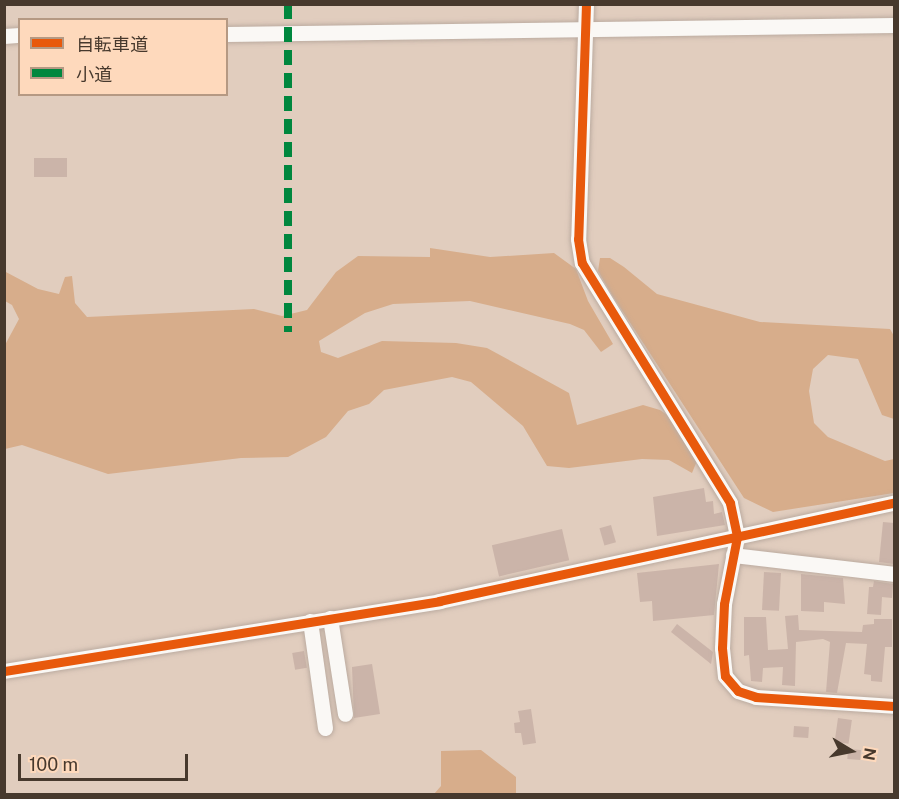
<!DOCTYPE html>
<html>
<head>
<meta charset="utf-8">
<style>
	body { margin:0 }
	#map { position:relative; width:899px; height:799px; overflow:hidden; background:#e1cdbe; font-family:"Public Sans","Noto Sans JP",sans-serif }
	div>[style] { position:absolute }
	.forest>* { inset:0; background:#d7ad8b }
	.building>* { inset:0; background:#cbb4a9; transform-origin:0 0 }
	.roads { filter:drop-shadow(0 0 2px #bbaba0) drop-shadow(0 0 2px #bbaba0) }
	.minor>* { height:15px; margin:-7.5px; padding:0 7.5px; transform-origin:7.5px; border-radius:7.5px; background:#faf8f5 }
	.quiet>* { height:8px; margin-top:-4px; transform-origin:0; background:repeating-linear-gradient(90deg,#00873e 0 15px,transparent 0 23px) }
	.cycleway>* { height:9px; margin:-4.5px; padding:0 4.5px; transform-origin:4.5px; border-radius:4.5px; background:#e8590c }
	span { translate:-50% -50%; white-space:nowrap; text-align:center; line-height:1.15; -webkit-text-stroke:5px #fed9bc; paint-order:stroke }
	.frame { position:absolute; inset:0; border:6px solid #47392d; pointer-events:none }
	.legend { position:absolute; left:18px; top:18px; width:210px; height:78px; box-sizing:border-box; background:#fed9bc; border:2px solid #b59983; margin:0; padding:8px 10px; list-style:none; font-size:18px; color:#47392d }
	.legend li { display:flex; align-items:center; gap:12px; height:30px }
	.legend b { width:30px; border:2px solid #b59983 }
	.north { position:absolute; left:821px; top:721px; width:60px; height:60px; -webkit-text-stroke:4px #fed9bc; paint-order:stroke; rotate:100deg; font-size:16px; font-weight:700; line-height:24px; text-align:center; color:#47392d }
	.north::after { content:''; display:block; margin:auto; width:21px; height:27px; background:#47392d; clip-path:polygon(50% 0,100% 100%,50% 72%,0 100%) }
	.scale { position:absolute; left:18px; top:754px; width:170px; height:27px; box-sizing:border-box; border:3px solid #47392d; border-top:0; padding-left:8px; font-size:18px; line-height:21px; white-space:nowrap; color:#47392d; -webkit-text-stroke:4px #fed9bc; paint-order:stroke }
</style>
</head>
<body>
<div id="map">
	<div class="forest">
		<i style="clip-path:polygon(430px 248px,490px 257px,554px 253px,576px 269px,588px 301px,613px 344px,601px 352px,584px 330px,570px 324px,470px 301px,393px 304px,365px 313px,319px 341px,321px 352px,338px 358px,382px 341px,456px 343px,487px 348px,569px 393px,577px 425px,643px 405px,660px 410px,670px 417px,697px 461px,692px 473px,669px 460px,642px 459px,569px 468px,547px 466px,523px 426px,471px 382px,452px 377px,384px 390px,369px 404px,348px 411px,326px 437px,288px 457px,241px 458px,108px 474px,22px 445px,5px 449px,5px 345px,19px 319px,12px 305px,5px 301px,4px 271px,38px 289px,59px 294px,65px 277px,72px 276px,75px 303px,87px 317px,254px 309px,282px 316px,307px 310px,336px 272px,358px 256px,430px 257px)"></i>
		<i style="clip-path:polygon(600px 258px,610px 258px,624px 267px,657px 294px,760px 322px,890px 329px,894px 336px,894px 419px,882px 415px,858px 359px,828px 355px,813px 369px,809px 391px,814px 423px,828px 437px,885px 461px,894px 459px,894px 493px,773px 512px,744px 498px,612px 295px,598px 271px)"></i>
		<i style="clip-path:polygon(481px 750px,516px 777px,516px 794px,434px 794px,441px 786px,441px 751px)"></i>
	</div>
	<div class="building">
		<i style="left:34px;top:158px;width:33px;height:19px"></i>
		<i style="clip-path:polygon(704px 488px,706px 502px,713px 501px,714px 514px,722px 512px,725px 525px,657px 536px,653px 497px)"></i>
		<i style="clip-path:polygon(883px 522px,894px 523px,894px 564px,879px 562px)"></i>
		<i style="left:611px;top:525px;width:18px;height:12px;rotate:74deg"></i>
		<i style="left:562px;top:529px;width:32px;height:72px;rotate:77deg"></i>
		<i style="clip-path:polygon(719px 564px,714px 615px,653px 621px,652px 601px,640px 602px,637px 573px)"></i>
		<i style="left:764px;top:572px;width:17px;height:38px;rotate:3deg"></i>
		<i style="clip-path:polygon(801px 574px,843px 578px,845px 604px,824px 602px,824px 612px,801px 611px)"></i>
		<i style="clip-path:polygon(874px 581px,893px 584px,892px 598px,882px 597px,881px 615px,867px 614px,869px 587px,873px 587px)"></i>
		<i style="clip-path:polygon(798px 615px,799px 630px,862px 632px,863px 625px,874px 624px,874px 619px,892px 619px,892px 647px,885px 647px,882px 682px,871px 681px,871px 675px,864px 674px,867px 644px,846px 643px,837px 693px,826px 692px,830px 642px,823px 639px,796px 642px,795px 686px,782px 685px,783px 667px,763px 668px,762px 682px,751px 681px,749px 655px,744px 656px,744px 617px,766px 617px,768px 650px,788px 649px,785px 616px)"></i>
		<i style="clip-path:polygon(677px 624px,713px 652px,711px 664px,671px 632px)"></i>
		<i style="left:304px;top:651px;width:17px;height:12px;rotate:80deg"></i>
		<i style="clip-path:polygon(372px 664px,380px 714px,354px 718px,352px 667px)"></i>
		<i style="clip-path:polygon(531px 709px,536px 743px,523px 745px,521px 733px,515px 733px,514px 723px,520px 722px,518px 711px)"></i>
		<i style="left:838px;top:718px;width:14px;height:24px;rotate:8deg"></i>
		<i style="left:794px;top:726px;width:15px;height:11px;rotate:4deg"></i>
		<i style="left:848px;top:749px;width:13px;height:10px;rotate:4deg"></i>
	</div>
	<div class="roads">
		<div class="minor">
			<i style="left:586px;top:4px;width:235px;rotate:91.9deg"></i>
			<i style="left:578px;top:239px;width:24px;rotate:81deg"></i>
			<i style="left:582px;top:263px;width:282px;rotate:58.3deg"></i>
			<i style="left:730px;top:503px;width:35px;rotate:78deg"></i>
			<i style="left:737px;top:537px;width:68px;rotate:101deg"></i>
			<i style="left:724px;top:604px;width:44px;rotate:92.6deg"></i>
			<i style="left:722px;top:648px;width:28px;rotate:84deg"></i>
			<i style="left:725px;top:676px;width:20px;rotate:49deg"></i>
			<i style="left:738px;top:691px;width:19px;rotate:18deg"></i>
			<i style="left:756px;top:697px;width:138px;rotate:3.7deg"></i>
			<i style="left:226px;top:34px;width:668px;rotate:-0.77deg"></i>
			<i style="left:4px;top:36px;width:16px;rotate:-4deg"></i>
			<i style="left:733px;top:555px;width:162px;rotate:6.7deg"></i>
			<i style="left:330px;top:618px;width:97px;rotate:81.1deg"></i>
			<i style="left:310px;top:621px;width:108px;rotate:82deg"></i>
			<i style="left:4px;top:671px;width:441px;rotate:-9.1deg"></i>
			<i style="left:439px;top:601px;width:465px;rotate:-12.2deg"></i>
		</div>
	</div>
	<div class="quiet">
		<i style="left:288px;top:4px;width:328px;rotate:90deg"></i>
	</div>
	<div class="cycleway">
		<i style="left:586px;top:4px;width:235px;rotate:91.9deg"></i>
		<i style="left:578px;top:239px;width:24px;rotate:81deg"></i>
		<i style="left:582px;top:263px;width:282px;rotate:58.3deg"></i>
		<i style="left:730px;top:503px;width:35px;rotate:78deg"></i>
		<i style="left:737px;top:537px;width:68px;rotate:101deg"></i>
		<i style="left:724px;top:604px;width:44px;rotate:92.6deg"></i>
		<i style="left:722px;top:648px;width:28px;rotate:84deg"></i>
		<i style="left:725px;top:676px;width:20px;rotate:49deg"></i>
		<i style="left:738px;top:691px;width:19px;rotate:18deg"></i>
		<i style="left:756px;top:697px;width:138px;rotate:3.7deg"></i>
		<i style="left:4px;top:671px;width:441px;rotate:-9.1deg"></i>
		<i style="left:439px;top:601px;width:465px;rotate:-12.2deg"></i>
	</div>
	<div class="frame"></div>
	<ul class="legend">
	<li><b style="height:8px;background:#e8590c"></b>自転車道</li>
	<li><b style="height:8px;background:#00873e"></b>小道</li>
	</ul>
	<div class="north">N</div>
	<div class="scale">100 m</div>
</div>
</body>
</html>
